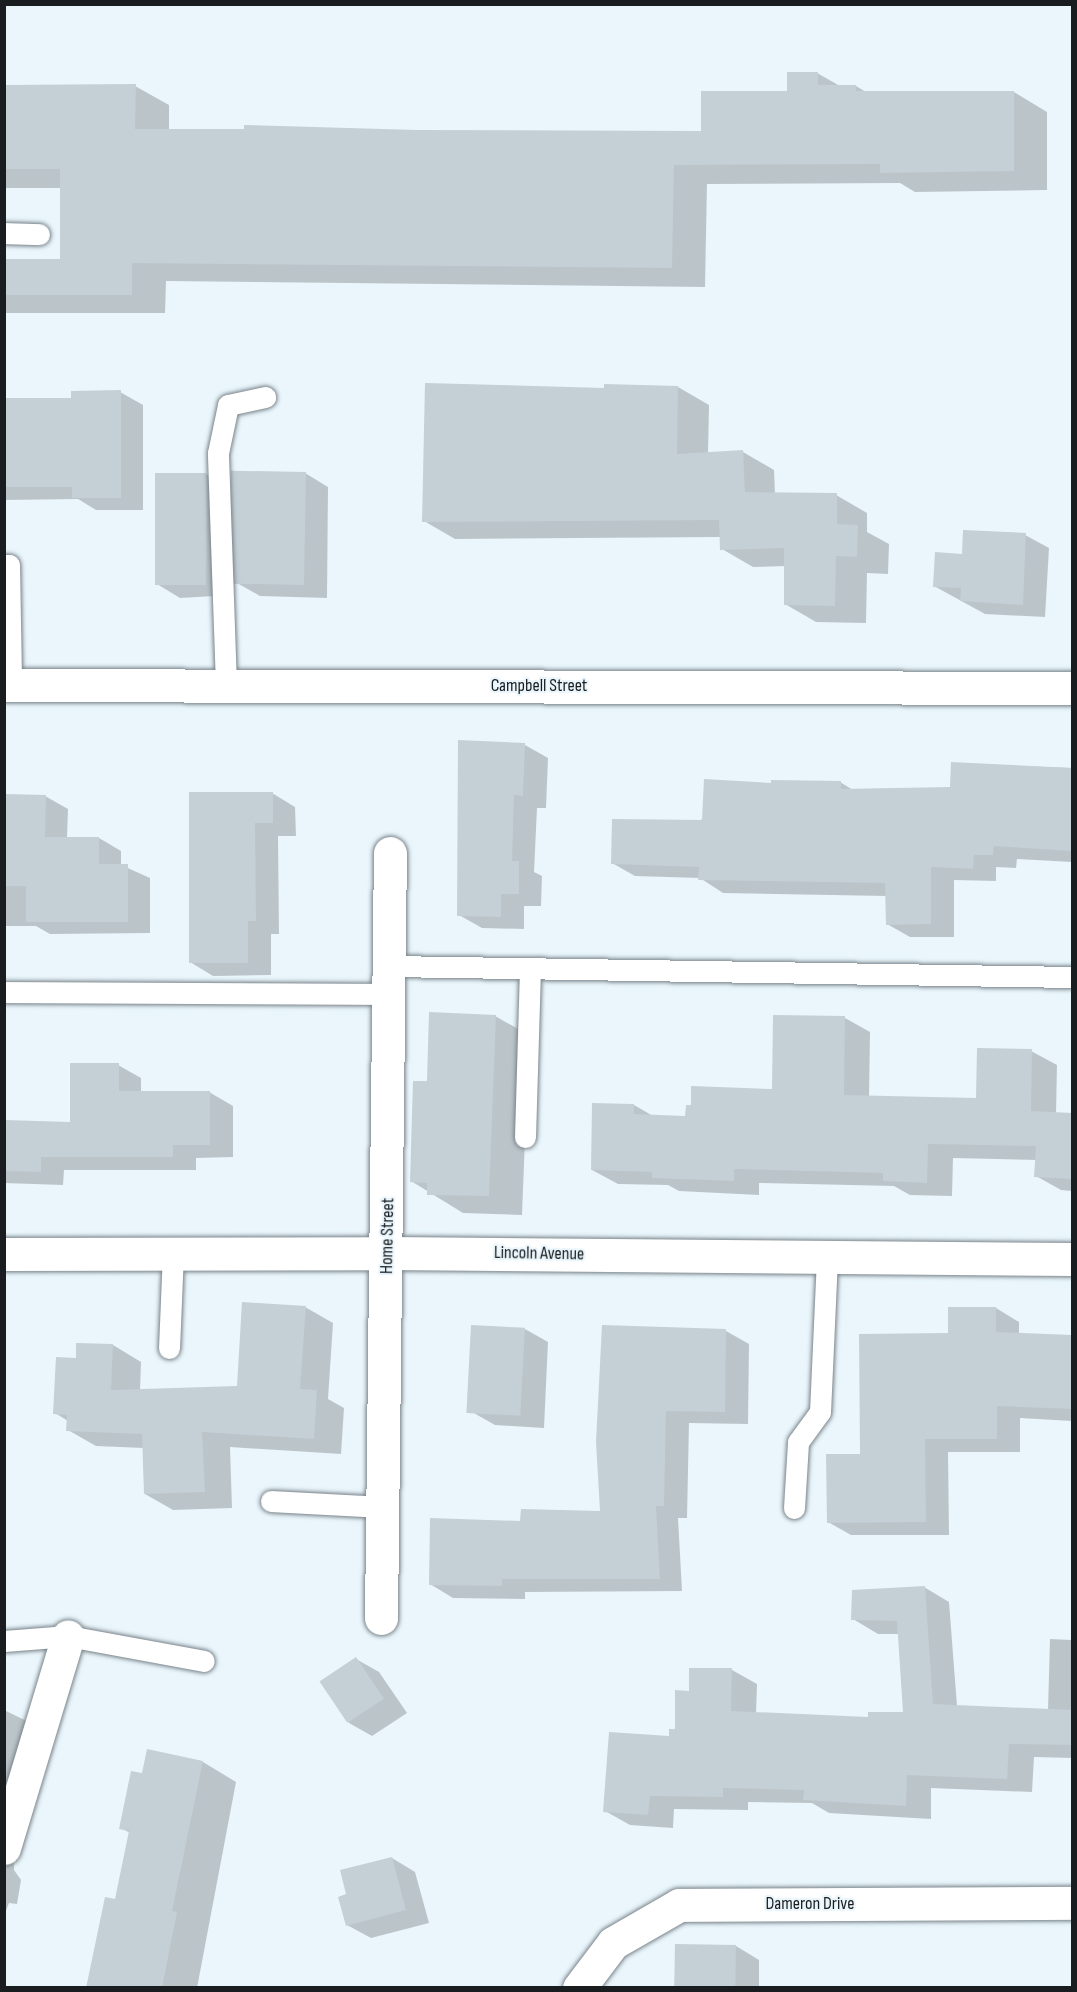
<!DOCTYPE html>
<html>
<head>
<meta charset="utf-8">
<style>
	body { margin:0 }
	#map { position:relative; width:1077px; height:1992px; overflow:hidden; background:#eaf6fc; font-family:"Sofia Sans Condensed",sans-serif }
	div>[style] { position:absolute }
	.shadow>* { inset:0; background:#0003 }
	.building>* { inset:0; background:#c4cfd6; transform-origin:0 0 }
	.roads { filter:drop-shadow(0 0 2px #79848a) drop-shadow(0 0 2px #79848a) }
	.lane>* { height:21px; margin:-10.5px; padding:0 10.5px; transform-origin:10.5px; border-radius:10.5px; background:#fff }
	.street>* { height:33px; margin:-16.5px; padding:0 16.5px; transform-origin:16.5px; border-radius:16.5px; background:#fff }
	span { translate:-50% -50%; white-space:nowrap; text-align:center; line-height:1.15; -webkit-text-stroke:4.5px #eaf6fc; paint-order:stroke }
	.street-label { font-size:18px; color:#191d1f }
	.frame { position:absolute; inset:0; border:6px solid #191d1f; pointer-events:none }
</style>
</head>
<body>
<div id="map">
	<div class="shadow">
		<i style="clip-path:polygon(817px 73px,840px 86px,856px 86px,866px 92px,1014px 92px,1047px 112px,1047px 190px,915px 192px,900px 183px,707px 184px,705px 287px,166px 281px,165px 313px,4px 313px,4px 260px,62px 261px,62px 188px,4px 188px,4px 87px,135px 86px,169px 105px,169px 130px,703px 133px,789px 92px)"></i>
		<i style="clip-path:polygon(678px 387px,709px 405px,708px 454px,743px 452px,774px 470px,775px 494px,836px 495px,867px 513px,867px 532px,889px 544px,888px 574px,867px 573px,866px 623px,816px 622px,785px 604px,786px 566px,753px 567px,722px 549px,721px 537px,455px 539px,424px 521px,605px 390px)"></i>
		<i style="clip-path:polygon(120px 392px,143px 405px,143px 510px,96px 510px,78px 499px,4px 500px,4px 400px,73px 400px)"></i>
		<i style="clip-path:polygon(305px 473px,328px 487px,327px 598px,260px 596px,237px 583px)"></i>
		<i style="clip-path:polygon(206px 474px,229px 488px,232px 595px,180px 598px,157px 584px)"></i>
		<i style="clip-path:polygon(1025px 535px,1049px 548px,1045px 617px,985px 614px,934px 586px,963px 555px)"></i>
		<i style="clip-path:polygon(525px 745px,548px 758px,546px 808px,537px 808px,534px 872px,542px 876px,541px 906px,524px 906px,524px 929px,482px 928px,459px 915px)"></i>
		<i style="clip-path:polygon(953px 764px,1072px 768px,1072px 862px,1017px 859px,1016px 868px,996px 867px,996px 881px,954px 880px,954px 937px,910px 937px,887px 924px,887px 896px,723px 893px,700px 878px,635px 876px,612px 863px,773px 785px,840px 782px,853px 790px,952px 788px)"></i>
		<i style="clip-path:polygon(272px 793px,295px 807px,296px 836px,278px 836px,279px 934px,271px 934px,271px 975px,213px 976px,190px 962px,191px 794px)"></i>
		<i style="clip-path:polygon(4px 796px,45px 796px,68px 809px,67px 838px,99px 838px,121px 851px,121px 865px,150px 878px,150px 933px,50px 934px,36px 926px,4px 926px)"></i>
		<i style="clip-path:polygon(495px 1016px,529px 1035px,522px 1215px,463px 1213px,411px 1181px,429px 1082px)"></i>
		<i style="clip-path:polygon(845px 1018px,870px 1032px,869px 1097px,978px 1100px,1031px 1051px,1057px 1065px,1056px 1114px,1072px 1115px,1072px 1191px,1061px 1190px,1036px 1176px,1037px 1160px,953px 1158px,952px 1196px,910px 1195px,894px 1186px,759px 1183px,759px 1195px,679px 1191px,668px 1185px,618px 1184px,592px 1170px,634px 1105px,653px 1116px,687px 1117px,773px 1090px)"></i>
		<i style="clip-path:polygon(118px 1065px,141px 1078px,141px 1093px,209px 1092px,233px 1106px,233px 1157px,196px 1158px,196px 1170px,64px 1170px,63px 1185px,4px 1183px,4px 1122px,71px 1123px)"></i>
		<i style="clip-path:polygon(305px 1307px,333px 1323px,328px 1399px,344px 1408px,341px 1454px,230px 1447px,232px 1508px,173px 1510px,145px 1494px,144px 1448px,96px 1446px,68px 1430px,68px 1421px,55px 1413px,78px 1359px,113px 1345px,141px 1362px,140px 1391px,238px 1387px)"></i>
		<i style="clip-path:polygon(996px 1308px,1019px 1322px,1019px 1334px,1072px 1336px,1072px 1421px,1020px 1418px,1020px 1452px,948px 1452px,949px 1535px,851px 1535px,828px 1522px,861px 1455px,950px 1334px)"></i>
		<i style="clip-path:polygon(603px 1326px,726px 1331px,749px 1344px,748px 1424px,689px 1423px,687px 1518px,678px 1518px,682px 1591px,525px 1592px,525px 1599px,453px 1598px,430px 1584px,522px 1522px,601px 1513px)"></i>
		<i style="clip-path:polygon(525px 1329px,548px 1342px,544px 1428px,495px 1425px,472px 1412px)"></i>
		<i style="clip-path:polygon(924px 1587px,949px 1602px,957px 1706px,1048px 1710px,1050px 1639px,1072px 1640px,1072px 1758px,1034px 1757px,1032px 1792px,931px 1788px,931px 1819px,829px 1813px,812px 1803px,748px 1802px,748px 1810px,674px 1809px,673px 1828px,630px 1825px,605px 1811px,676px 1730px,691px 1692px,732px 1670px,757px 1684px,756px 1714px,870px 1719px,904px 1714px,899px 1634px,878px 1634px,853px 1619px)"></i>
		<i style="clip-path:polygon(356px 1659px,379px 1672px,407px 1713px,372px 1736px,349px 1723px)"></i>
		<i style="clip-path:polygon(4px 1710px,43px 1729px,14px 1859px,14px 1870px,21px 1880px,17px 1904px,9px 1903px,4px 1916px)"></i>
		<i style="clip-path:polygon(203px 1762px,236px 1782px,197px 1988px,87px 1988px,116px 1901px,130px 1833px,121px 1828px,143px 1775px)"></i>
		<i style="clip-path:polygon(392px 1858px,415px 1872px,429px 1923px,371px 1938px,347px 1925px)"></i>
		<i style="clip-path:polygon(736px 1946px,759px 1960px,759px 1988px,677px 1988px)"></i>
	</div>
	<div class="building">
		<i style="clip-path:polygon(787px 72px,818px 72px,818px 85px,856px 85px,856px 91px,1014px 91px,1014px 171px,880px 173px,880px 164px,674px 165px,672px 268px,132px 263px,132px 295px,4px 295px,4px 259px,60px 259px,60px 169px,4px 169px,4px 85px,136px 84px,135px 129px,244px 129px,244px 125px,417px 130px,701px 131px,701px 91px,787px 91px)"></i>
		<i style="clip-path:polygon(425px 383px,604px 388px,604px 384px,678px 386px,677px 454px,743px 450px,745px 492px,837px 493px,837px 524px,858px 525px,857px 557px,836px 556px,835px 606px,784px 605px,784px 548px,720px 550px,719px 520px,422px 522px)"></i>
		<i style="clip-path:polygon(121px 390px,121px 498px,72px 498px,72px 487px,4px 487px,4px 398px,71px 398px,71px 391px)"></i>
		<i style="left:306px;top:472px;width:113px;height:75px;rotate:91deg"></i>
		<i style="left:155px;top:473px;width:51px;height:112px"></i>
		<i style="clip-path:polygon(963px 530px,1026px 533px,1023px 605px,960px 601px,961px 588px,933px 587px,935px 552px,962px 554px)"></i>
		<i style="clip-path:polygon(458px 740px,525px 743px,523px 796px,514px 795px,512px 861px,519px 861px,519px 894px,501px 894px,501px 917px,457px 916px)"></i>
		<i style="clip-path:polygon(951px 762px,1072px 768px,1072px 851px,994px 846px,993px 855px,974px 855px,973px 869px,931px 867px,931px 924px,886px 925px,885px 883px,698px 880px,699px 867px,611px 864px,612px 819px,702px 820px,704px 779px,771px 783px,771px 780px,841px 781px,841px 789px,950px 787px)"></i>
		<i style="clip-path:polygon(189px 792px,273px 792px,273px 823px,255px 823px,256px 921px,248px 921px,248px 963px,189px 963px)"></i>
		<i style="clip-path:polygon(4px 794px,46px 795px,45px 837px,99px 837px,99px 864px,128px 864px,128px 922px,26px 922px,26px 886px,4px 886px)"></i>
		<i style="clip-path:polygon(429px 1012px,496px 1015px,489px 1196px,427px 1195px,427px 1183px,410px 1182px,413px 1081px,427px 1081px)"></i>
		<i style="clip-path:polygon(773px 1015px,845px 1016px,844px 1095px,976px 1098px,977px 1048px,1032px 1049px,1031px 1111px,1072px 1113px,1072px 1179px,1034px 1177px,1036px 1146px,928px 1144px,927px 1183px,883px 1181px,883px 1173px,734px 1169px,734px 1181px,652px 1178px,652px 1172px,591px 1170px,592px 1103px,634px 1104px,634px 1114px,685px 1116px,686px 1105px,691px 1105px,691px 1086px,772px 1089px)"></i>
		<i style="clip-path:polygon(70px 1063px,119px 1063px,119px 1091px,210px 1091px,210px 1145px,173px 1145px,173px 1157px,41px 1157px,41px 1172px,4px 1171px,4px 1120px,70px 1122px)"></i>
		<i style="clip-path:polygon(242px 1302px,306px 1306px,300px 1389px,317px 1390px,314px 1439px,202px 1432px,205px 1492px,144px 1494px,142px 1434px,66px 1431px,67px 1415px,53px 1414px,56px 1357px,76px 1358px,76px 1343px,113px 1344px,111px 1390px,237px 1386px)"></i>
		<i style="clip-path:polygon(948px 1307px,996px 1307px,996px 1332px,1072px 1335px,1072px 1409px,997px 1406px,997px 1439px,925px 1439px,926px 1522px,827px 1523px,826px 1454px,860px 1454px,859px 1334px,948px 1333px)"></i>
		<i style="left:471px;top:1325px;width:54px;height:88px;rotate:3deg"></i>
		<i style="clip-path:polygon(602px 1325px,726px 1329px,725px 1412px,666px 1411px,664px 1506px,656px 1506px,660px 1579px,502px 1579px,502px 1586px,429px 1585px,430px 1518px,520px 1521px,521px 1509px,600px 1511px,596px 1442px)"></i>
		<i style="clip-path:polygon(925px 1586px,933px 1704px,1072px 1710px,1072px 1745px,1009px 1744px,1007px 1779px,907px 1775px,906px 1806px,803px 1800px,804px 1790px,723px 1788px,723px 1797px,650px 1796px,648px 1815px,603px 1812px,609px 1732px,669px 1736px,669px 1729px,675px 1729px,675px 1690px,689px 1691px,689px 1668px,732px 1668px,731px 1711px,868px 1717px,868px 1712px,903px 1712px,897px 1621px,851px 1620px,852px 1590px)"></i>
		<i style="left:356px;top:1657px;width:50px;height:44px;rotate:56deg"></i>
		<i style="clip-path:polygon(147px 1749px,203px 1761px,172px 1911px,177px 1912px,162px 1988px,86px 1988px,105px 1897px,115px 1899px,129px 1831px,119px 1829px,131px 1771px,142px 1773px)"></i>
		<i style="clip-path:polygon(392px 1857px,406px 1910px,346px 1926px,338px 1897px,346px 1894px,340px 1870px)"></i>
		<i style="left:675px;top:1944px;width:61px;height:44px;rotate:1deg"></i>
	</div>
	<div class="roads">
		<div class="lane">
			<i style="left:4px;top:233px;width:35px;rotate:2deg"></i>
			<i style="left:4px;top:565px;width:5px"></i>
			<i style="left:9px;top:565px;width:120px;rotate:89deg"></i>
			<i style="left:226px;top:685px;width:232px;rotate:-92deg"></i>
			<i style="left:218px;top:453px;width:49px;rotate:-78.2deg"></i>
			<i style="left:228px;top:405px;width:38px;rotate:-12deg"></i>
			<i style="left:389px;top:966px;width:683px;rotate:0.92deg"></i>
			<i style="left:4px;top:992px;width:385px;rotate:0.3deg"></i>
			<i style="left:525px;top:1137px;width:168px;rotate:-88.3deg"></i>
			<i style="left:169px;top:1348px;width:95px;rotate:-87.6deg"></i>
			<i style="left:271px;top:1501px;width:111px;rotate:3.1deg"></i>
			<i style="left:794px;top:1508px;width:66px;rotate:-86.5deg"></i>
			<i style="left:798px;top:1442px;width:37px;rotate:-54deg"></i>
			<i style="left:820px;top:1412px;width:155px;rotate:-87.4deg"></i>
			<i style="left:4px;top:1641px;width:64px;rotate:-4.5deg"></i>
			<i style="left:68px;top:1636px;width:138px;rotate:10.4deg"></i>
		</div>
		<div class="street">
			<i style="left:4px;top:685px;width:1068px;rotate:0.16deg"></i>
			<i style="left:4px;top:1254px;width:384px;rotate:-0.1deg"></i>
			<i style="left:388px;top:1253px;width:684px;rotate:0.5deg"></i>
			<i style="left:381px;top:1618px;width:765px;rotate:-89.33deg"></i>
			<i style="left:4px;top:1848px;width:221px;rotate:-73.2deg"></i>
			<i style="left:579px;top:1988px;width:56px;rotate:-52.9deg"></i>
			<i style="left:613px;top:1943px;width:76px;rotate:-29.9deg"></i>
			<i style="left:679px;top:1905px;width:393px;rotate:-0.3deg"></i>
		</div>
	</div>
	<div class="street-label">
		<span style="left:539px;top:686px">Campbell Street</span>
		<span style="left:388px;top:1236px;rotate:-89deg">Home Street</span>
		<span style="left:539px;top:1254px;rotate:1deg">Lincoln Avenue</span>
		<span style="left:810px;top:1904px">Dameron Drive</span>
	</div>
	<div class="frame"></div>
</div>
</body>
</html>
